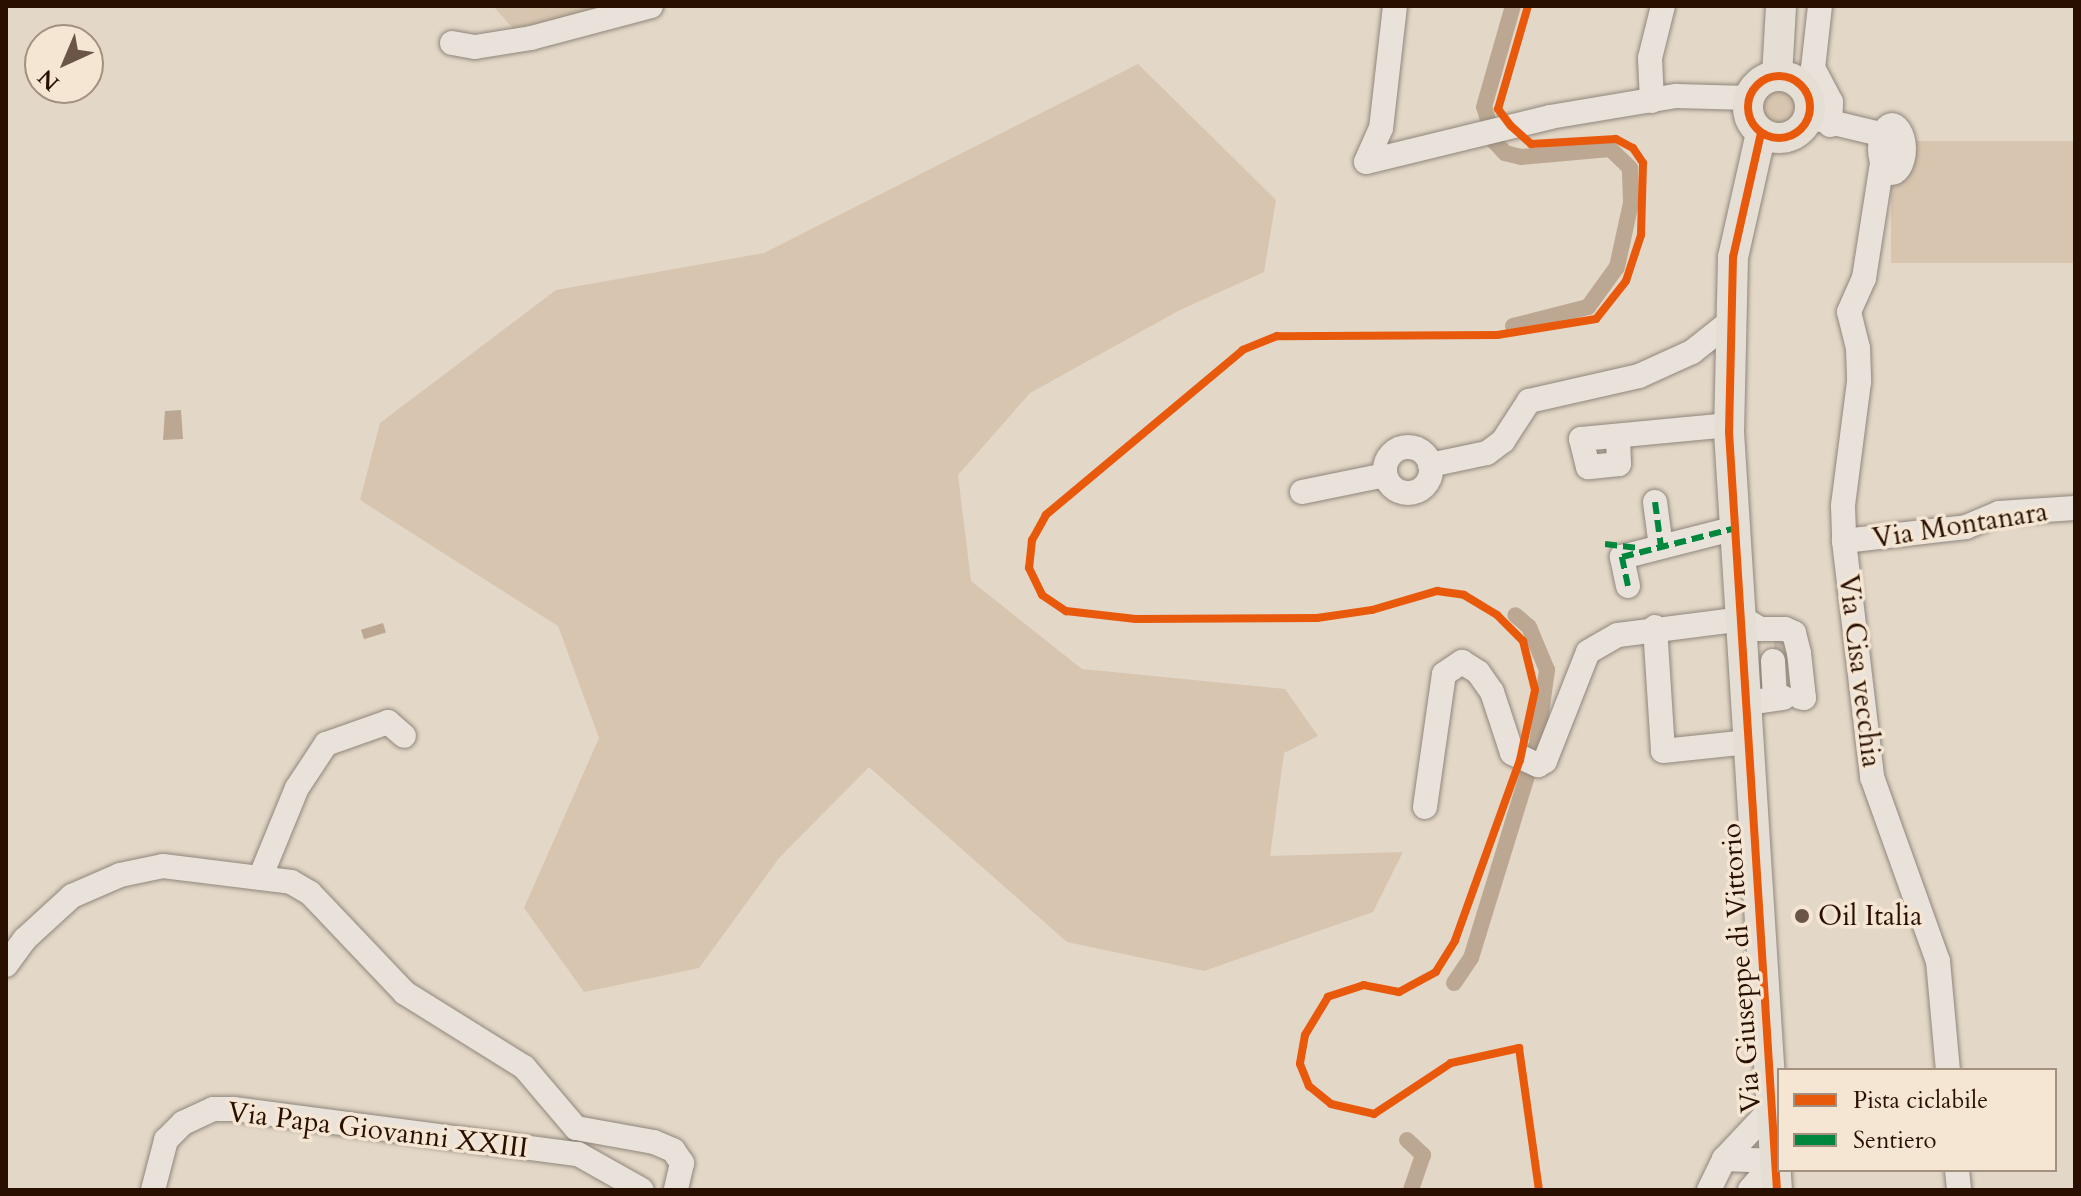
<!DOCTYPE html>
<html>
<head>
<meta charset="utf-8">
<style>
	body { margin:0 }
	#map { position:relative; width:2081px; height:1196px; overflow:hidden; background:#e3d7c7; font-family:Cardo,serif }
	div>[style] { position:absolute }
	.green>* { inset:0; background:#d7c5af; transform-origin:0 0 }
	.round { border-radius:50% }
	.water>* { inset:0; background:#bca892; transform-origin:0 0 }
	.canal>* { height:16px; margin:-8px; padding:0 8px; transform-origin:8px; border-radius:8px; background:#bca892 }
	.minor-tunnel>* { height:24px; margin-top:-12px; transform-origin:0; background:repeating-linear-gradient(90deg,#c7b9a9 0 24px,transparent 0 36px) }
	.roads { filter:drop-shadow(0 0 2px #90867b) drop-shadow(0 0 2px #90867b) }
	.minor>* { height:24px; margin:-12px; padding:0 12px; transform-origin:12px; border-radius:12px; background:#e8e2db }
	.minor>.ring { margin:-12px; padding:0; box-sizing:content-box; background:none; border:24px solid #e8e2db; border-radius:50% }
	.major>* { height:30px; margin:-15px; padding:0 15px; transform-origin:15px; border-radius:15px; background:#e5ded5 }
	.major>.ring { margin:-15px; padding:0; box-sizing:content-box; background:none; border:30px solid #e5ded5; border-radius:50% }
	.quiet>* { height:6px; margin-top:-3px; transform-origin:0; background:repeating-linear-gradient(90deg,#00873e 0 12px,transparent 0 18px) }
	.cycleway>* { height:8px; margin:-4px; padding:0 4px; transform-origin:4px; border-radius:4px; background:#e8590c }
	.cycleway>.ring { margin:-4px; padding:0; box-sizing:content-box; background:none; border:8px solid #e8590c; border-radius:50% }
	.dots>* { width:22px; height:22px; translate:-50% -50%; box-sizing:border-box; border:4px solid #f4e6d3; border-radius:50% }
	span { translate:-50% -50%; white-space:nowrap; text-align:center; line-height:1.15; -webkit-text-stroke:7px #f4e6d3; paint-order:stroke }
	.street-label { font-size:28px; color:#290f00 }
	.poi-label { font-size:28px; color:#290f00 }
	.left { translate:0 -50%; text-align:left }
	.frame { position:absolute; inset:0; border:8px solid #290f00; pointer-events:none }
	.legend { position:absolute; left:1777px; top:1068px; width:280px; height:104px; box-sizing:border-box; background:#f4e6d3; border:2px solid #a3907f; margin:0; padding:10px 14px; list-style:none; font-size:24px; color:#290f00 }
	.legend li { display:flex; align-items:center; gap:16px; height:40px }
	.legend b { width:40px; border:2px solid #a3907f }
	.north { position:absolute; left:24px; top:24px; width:80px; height:80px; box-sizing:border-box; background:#f4e6d3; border:2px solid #a3907f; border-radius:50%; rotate:224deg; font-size:22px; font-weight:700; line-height:32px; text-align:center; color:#290f00 }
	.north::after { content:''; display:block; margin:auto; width:28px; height:36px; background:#6a5546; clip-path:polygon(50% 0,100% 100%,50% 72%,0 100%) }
</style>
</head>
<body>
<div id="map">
	<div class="green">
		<i style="clip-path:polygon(493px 6px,617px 6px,519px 35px)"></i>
		<i style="clip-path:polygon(1138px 64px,1276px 200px,1264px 272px,1180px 310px,1030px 393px,958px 475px,971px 581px,1082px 669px,1285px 689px,1318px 736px,1284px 753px,1270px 856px,1403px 852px,1373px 912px,1204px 971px,1067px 942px,869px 767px,779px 858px,699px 968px,584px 992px,524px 908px,599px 738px,558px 626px,360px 500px,380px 423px,556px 290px,764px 253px)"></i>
		<i class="round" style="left:1749px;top:77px;width:60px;height:60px"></i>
		<i style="left:2075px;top:141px;width:122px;height:184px;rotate:90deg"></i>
	</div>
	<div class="water">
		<i style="clip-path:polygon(181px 410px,183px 439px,163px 440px,165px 411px)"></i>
		<i style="left:383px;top:623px;width:10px;height:23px;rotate:73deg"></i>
	</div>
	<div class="canal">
		<i style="left:1513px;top:326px;width:77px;rotate:-14.2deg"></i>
		<i style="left:1588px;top:307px;width:49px;rotate:-54.1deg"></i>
		<i style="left:1617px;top:267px;width:66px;rotate:-77.7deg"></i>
		<i style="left:1631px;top:203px;width:35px;rotate:-92deg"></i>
		<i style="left:1630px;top:168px;width:28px;rotate:-136deg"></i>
		<i style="left:1610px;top:149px;width:89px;rotate:174.9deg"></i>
		<i style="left:1521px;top:157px;width:16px;rotate:-166deg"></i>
		<i style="left:1505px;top:153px;width:16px;rotate:-133deg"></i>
		<i style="left:1494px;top:141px;width:35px;rotate:-106deg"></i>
		<i style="left:1484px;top:107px;width:105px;rotate:-74deg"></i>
		<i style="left:1454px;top:983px;width:30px;rotate:-56deg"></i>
		<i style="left:1471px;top:958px;width:225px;rotate:-72.9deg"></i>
		<i style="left:1537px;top:743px;width:74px;rotate:-82.2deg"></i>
		<i style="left:1547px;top:670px;width:47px;rotate:-112.7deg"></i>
		<i style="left:1529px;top:627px;width:18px;rotate:-139deg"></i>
		<i style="left:1407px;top:1140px;width:22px;rotate:43deg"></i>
		<i style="left:1423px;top:1155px;width:37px;rotate:109deg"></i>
	</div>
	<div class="minor-tunnel">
		<i style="left:1786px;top:640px;width:23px;rotate:88deg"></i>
	</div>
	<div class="roads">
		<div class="minor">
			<i style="left:1395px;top:6px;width:123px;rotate:96.5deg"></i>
			<i style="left:1381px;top:128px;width:37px;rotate:114deg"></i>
			<i style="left:1366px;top:162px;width:189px;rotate:-13.7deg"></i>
			<i style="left:1550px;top:117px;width:128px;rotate:-9.5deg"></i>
			<i style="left:1676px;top:96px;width:73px;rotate:1.6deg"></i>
			<i style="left:1820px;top:6px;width:62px;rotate:96.4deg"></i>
			<i style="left:1813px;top:68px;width:38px;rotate:62deg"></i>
			<i style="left:1831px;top:102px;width:23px;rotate:92deg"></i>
			<i style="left:452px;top:43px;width:23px;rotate:10deg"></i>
			<i style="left:475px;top:47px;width:57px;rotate:-9.1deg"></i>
			<i style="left:531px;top:38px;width:124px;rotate:-14.9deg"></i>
			<i style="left:1652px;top:101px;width:43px;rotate:-92.7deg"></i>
			<i style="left:1650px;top:58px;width:54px;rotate:-76deg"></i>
			<i style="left:1809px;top:117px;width:73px;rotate:13.5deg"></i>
			<i class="ring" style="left:1880px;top:125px;width:-4px;height:-4px"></i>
			<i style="left:1885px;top:144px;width:136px;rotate:98.9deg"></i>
			<i style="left:1864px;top:278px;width:37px;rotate:114deg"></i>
			<i style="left:1849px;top:312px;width:37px;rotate:76deg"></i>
			<i style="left:1858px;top:348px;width:34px;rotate:88deg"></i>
			<i style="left:1859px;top:382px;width:125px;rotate:97.4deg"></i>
			<i style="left:1843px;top:506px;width:35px;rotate:88deg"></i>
			<i style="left:1844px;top:541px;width:238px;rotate:83.2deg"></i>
			<i style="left:1872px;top:777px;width:195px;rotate:70.3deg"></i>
			<i style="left:1938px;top:961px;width:109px;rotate:84.8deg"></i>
			<i style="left:1618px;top:437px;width:27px;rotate:88deg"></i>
			<i style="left:1619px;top:464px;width:31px;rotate:174deg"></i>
			<i style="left:1588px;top:467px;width:29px;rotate:-104deg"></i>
			<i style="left:1581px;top:439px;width:149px;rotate:-5.4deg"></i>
			<i class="ring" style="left:1385px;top:447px;width:22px;height:22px"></i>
			<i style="left:1430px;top:465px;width:58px;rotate:-11.9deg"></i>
			<i style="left:1487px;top:453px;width:20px;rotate:-37deg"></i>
			<i style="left:1503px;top:441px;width:48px;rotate:-57deg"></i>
			<i style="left:1529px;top:401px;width:113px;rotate:-12.8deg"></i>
			<i style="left:1639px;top:376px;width:58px;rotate:-24.4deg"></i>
			<i style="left:1692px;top:352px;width:50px;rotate:-38.5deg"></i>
			<i style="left:1302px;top:492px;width:85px;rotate:-11.6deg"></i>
			<i style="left:1655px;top:502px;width:45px;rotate:82.4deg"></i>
			<i style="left:1844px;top:541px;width:123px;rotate:-6.5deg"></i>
			<i style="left:1966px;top:527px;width:36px;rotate:-23deg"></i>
			<i style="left:1999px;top:513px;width:76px;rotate:-3.8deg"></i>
			<i style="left:1628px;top:586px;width:30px;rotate:-102deg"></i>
			<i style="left:1622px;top:557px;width:118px;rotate:-14.3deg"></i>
			<i style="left:1655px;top:627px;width:124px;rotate:86.3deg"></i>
			<i style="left:1663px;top:751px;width:86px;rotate:-6deg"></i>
			<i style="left:1773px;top:661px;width:35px;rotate:87deg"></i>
			<i style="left:1747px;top:703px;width:37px;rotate:-8deg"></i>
			<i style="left:1425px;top:807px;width:134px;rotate:-81.9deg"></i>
			<i style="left:1444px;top:674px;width:22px;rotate:-34deg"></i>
			<i style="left:1462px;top:662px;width:19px;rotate:32deg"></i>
			<i style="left:1478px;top:672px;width:24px;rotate:55deg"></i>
			<i style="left:1492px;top:692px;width:64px;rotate:71.8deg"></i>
			<i style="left:1512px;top:753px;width:29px;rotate:25deg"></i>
			<i style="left:1538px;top:765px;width:8px;rotate:-30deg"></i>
			<i style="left:1545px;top:761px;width:117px;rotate:-68.5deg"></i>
			<i style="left:1588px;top:652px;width:34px;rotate:-30deg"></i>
			<i style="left:1618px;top:635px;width:126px;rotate:-7.3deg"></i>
			<i style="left:1743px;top:619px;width:20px;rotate:30deg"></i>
			<i style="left:1760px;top:629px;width:25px"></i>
			<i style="left:1785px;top:629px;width:10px;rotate:24deg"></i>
			<i style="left:1794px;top:633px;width:21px;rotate:76deg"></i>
			<i style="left:1799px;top:653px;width:45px;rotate:83.7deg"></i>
			<i style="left:1804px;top:698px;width:4px;rotate:-166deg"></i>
			<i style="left:260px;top:878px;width:97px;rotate:-67.7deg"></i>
			<i style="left:297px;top:788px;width:53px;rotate:-56.6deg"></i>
			<i style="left:326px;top:744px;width:66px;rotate:-19.5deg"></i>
			<i style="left:388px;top:722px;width:21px;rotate:41deg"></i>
			<i style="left:6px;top:965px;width:32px;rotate:-54deg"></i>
			<i style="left:25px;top:939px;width:64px;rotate:-42.5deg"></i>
			<i style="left:72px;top:896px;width:52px;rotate:-23.6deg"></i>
			<i style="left:120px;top:875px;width:44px;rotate:-11.8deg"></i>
			<i style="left:163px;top:866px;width:129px;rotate:7.1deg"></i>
			<i style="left:291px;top:882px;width:22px;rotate:30deg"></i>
			<i style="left:310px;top:893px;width:138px;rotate:46.5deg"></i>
			<i style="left:405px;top:993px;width:140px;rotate:31.9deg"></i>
			<i style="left:524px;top:1067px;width:80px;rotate:49.6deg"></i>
			<i style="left:576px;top:1128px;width:79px;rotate:10.2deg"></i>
			<i style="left:654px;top:1142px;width:21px;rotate:23deg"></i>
			<i style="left:673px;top:1150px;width:16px;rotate:55deg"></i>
			<i style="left:682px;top:1163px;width:28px;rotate:103deg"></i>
			<i style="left:1724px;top:1159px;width:51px;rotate:2.2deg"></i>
			<i style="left:1775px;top:1161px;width:38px;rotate:131deg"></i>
			<i style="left:1957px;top:1170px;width:20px;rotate:84deg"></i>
			<i style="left:153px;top:1190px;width:52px;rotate:-75.4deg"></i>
			<i style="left:166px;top:1140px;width:24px;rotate:-45deg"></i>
			<i style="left:183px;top:1123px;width:33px;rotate:-25deg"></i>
			<i style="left:213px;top:1109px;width:21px"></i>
			<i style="left:234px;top:1109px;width:347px;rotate:7.5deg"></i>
			<i style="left:578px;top:1154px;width:73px;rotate:29.4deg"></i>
			<i style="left:1709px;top:1190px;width:34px;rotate:-64deg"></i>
			<i style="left:1724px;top:1159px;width:70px;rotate:-46.7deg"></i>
		</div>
		<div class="major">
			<i class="ring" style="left:1748px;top:76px;width:32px;height:32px"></i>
			<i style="left:1777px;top:76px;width:70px;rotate:-86.7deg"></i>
			<i style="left:1761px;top:133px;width:127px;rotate:102.7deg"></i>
			<i style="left:1733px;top:257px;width:175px;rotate:91.3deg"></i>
			<i style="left:1729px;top:432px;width:760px;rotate:86.38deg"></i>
		</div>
	</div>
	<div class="quiet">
		<i style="left:1655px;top:502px;width:45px;rotate:82.4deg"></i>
		<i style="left:1605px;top:544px;width:35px;rotate:7deg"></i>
		<i style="left:1628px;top:586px;width:30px;rotate:-102deg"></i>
		<i style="left:1622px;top:557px;width:118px;rotate:-14.3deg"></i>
	</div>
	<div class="cycleway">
		<i style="left:1528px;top:6px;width:107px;rotate:106.2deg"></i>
		<i style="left:1498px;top:109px;width:21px;rotate:53deg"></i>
		<i style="left:1511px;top:126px;width:27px;rotate:42deg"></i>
		<i style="left:1531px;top:144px;width:85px;rotate:-3.4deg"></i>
		<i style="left:1616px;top:139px;width:19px;rotate:28deg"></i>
		<i style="left:1633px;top:148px;width:18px;rotate:56deg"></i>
		<i style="left:1643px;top:163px;width:72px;rotate:91.6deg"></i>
		<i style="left:1641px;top:235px;width:48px;rotate:108.1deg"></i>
		<i style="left:1626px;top:281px;width:48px;rotate:128.3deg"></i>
		<i style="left:1596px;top:319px;width:100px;rotate:170.8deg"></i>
		<i style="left:1497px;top:335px;width:220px;rotate:179.7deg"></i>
		<i style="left:1277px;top:336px;width:37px;rotate:158deg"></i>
		<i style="left:1243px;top:350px;width:257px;rotate:140.1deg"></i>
		<i style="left:1046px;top:515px;width:29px;rotate:119deg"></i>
		<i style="left:1032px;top:540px;width:28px;rotate:96deg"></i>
		<i style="left:1029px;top:568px;width:30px;rotate:64deg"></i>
		<i style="left:1042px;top:595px;width:29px;rotate:34deg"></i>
		<i style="left:1066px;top:611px;width:70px;rotate:6.5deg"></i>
		<i style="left:1136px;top:619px;width:181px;rotate:-0.3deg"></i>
		<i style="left:1317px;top:618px;width:56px;rotate:-8.3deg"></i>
		<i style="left:1372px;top:610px;width:68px;rotate:-16.3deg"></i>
		<i style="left:1437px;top:591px;width:27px;rotate:8deg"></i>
		<i style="left:1464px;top:595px;width:39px;rotate:31deg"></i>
		<i style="left:1497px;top:615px;width:37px;rotate:45deg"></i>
		<i style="left:1523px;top:641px;width:50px;rotate:76.2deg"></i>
		<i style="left:1535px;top:690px;width:72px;rotate:102.1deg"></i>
		<i style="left:1520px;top:760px;width:192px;rotate:109.8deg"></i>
		<i style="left:1455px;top:941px;width:36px;rotate:122deg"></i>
		<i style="left:1436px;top:972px;width:42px;rotate:151.6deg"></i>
		<i style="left:1399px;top:992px;width:36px;rotate:-169deg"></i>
		<i style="left:1364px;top:985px;width:38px;rotate:162deg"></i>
		<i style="left:1328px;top:997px;width:44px;rotate:121.2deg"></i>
		<i style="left:1305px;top:1035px;width:29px;rotate:100deg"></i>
		<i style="left:1300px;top:1064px;width:24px;rotate:68deg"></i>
		<i style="left:1309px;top:1086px;width:28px;rotate:39deg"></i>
		<i style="left:1331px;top:1104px;width:44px;rotate:13.1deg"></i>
		<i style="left:1374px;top:1114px;width:92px;rotate:-33.5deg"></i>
		<i style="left:1451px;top:1063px;width:70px;rotate:-12.4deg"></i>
		<i style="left:1519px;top:1048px;width:143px;rotate:82deg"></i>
		<i class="ring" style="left:1748px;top:76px;width:54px;height:54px"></i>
		<i style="left:1761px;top:133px;width:127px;rotate:102.7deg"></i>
		<i style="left:1733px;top:257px;width:175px;rotate:91.3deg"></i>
		<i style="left:1729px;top:432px;width:760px;rotate:86.38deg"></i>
	</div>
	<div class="dots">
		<i style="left:1802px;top:916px;background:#6a5546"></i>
	</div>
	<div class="street-label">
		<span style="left:1960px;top:525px;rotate:-9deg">Via Montanara</span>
		<span style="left:1860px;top:671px;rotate:83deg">Via Cisa vecchia</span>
		<span style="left:1741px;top:968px;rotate:-94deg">Via Giuseppe di Vittorio</span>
		<span style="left:378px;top:1130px;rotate:7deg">Via Papa Giovanni XXIII</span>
	</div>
	<div class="poi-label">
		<span class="left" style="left:1818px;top:916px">Oil Italia</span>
	</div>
	<div class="frame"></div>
	<ul class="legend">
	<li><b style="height:10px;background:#e8590c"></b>Pista ciclabile</li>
	<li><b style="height:10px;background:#00873e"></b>Sentiero</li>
	</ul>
	<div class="north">N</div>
</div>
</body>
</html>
